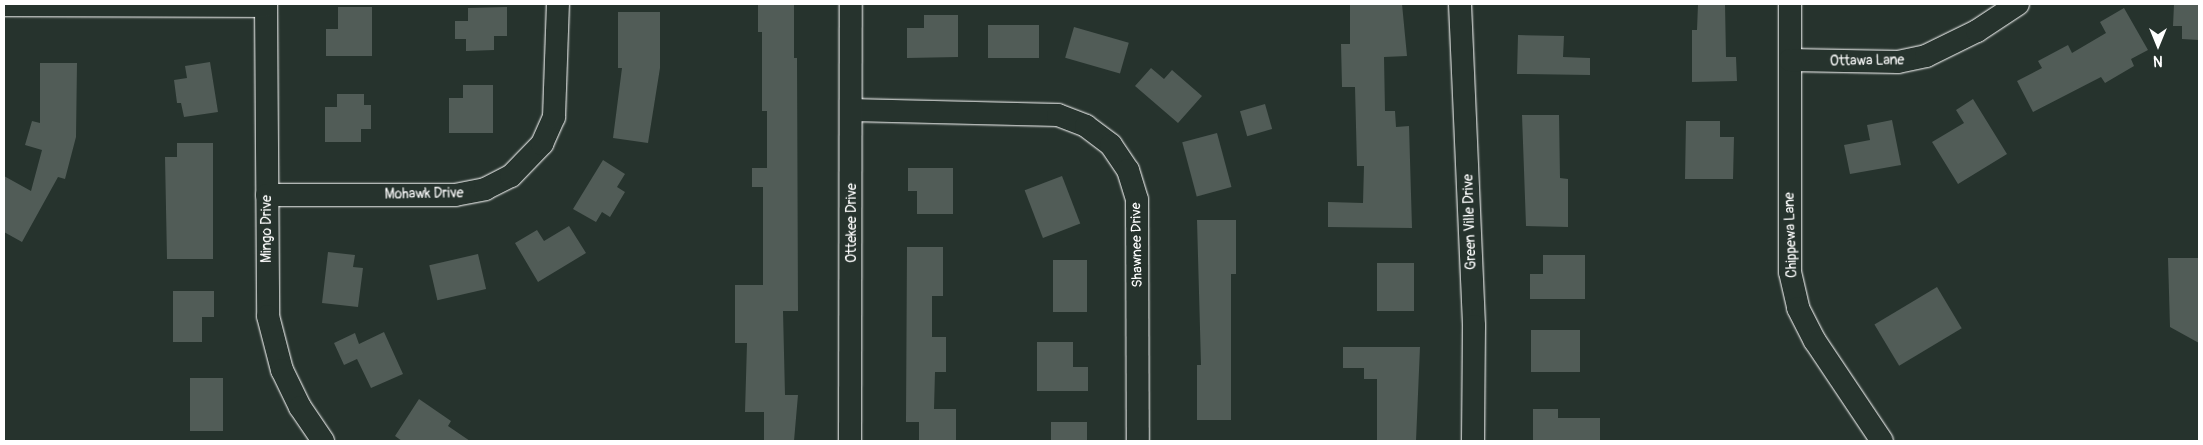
<!DOCTYPE html>
<html>
<head>
<meta charset="utf-8">
<style>
	body { margin:0 }
	#map { position:relative; width:2203px; height:445px; overflow:hidden; background:#26332d; font-family:Pangolin,sans-serif }
	div>[style] { position:absolute }
	.building>* { inset:0; background:#515c57; transform-origin:0 0 }
	.roads { filter:drop-shadow(0 0 1px #fff) drop-shadow(0 0 1px #fff) }
	.minor>* { height:22px; margin:-11px; padding:0 11px; transform-origin:11px; border-radius:11px; background:#26332d }
	span { translate:-50% -50%; white-space:nowrap; text-align:center; line-height:1.15; -webkit-text-stroke:4px #26332d; paint-order:stroke }
	.street-label { font-size:14px; color:#fff }
	.frame { position:absolute; inset:0; border:5px solid #fff; pointer-events:none }
	.north { position:absolute; left:2133px; top:20px; width:50px; height:50px; -webkit-text-stroke:4px #26332d; paint-order:stroke; rotate:180deg; font-size:14px; font-weight:700; line-height:20px; text-align:center; color:#fff }
	.north::after { content:''; display:block; margin:auto; width:18px; height:22px; background:#fff; clip-path:polygon(50% 0,100% 100%,50% 72%,0 100%) }
</style>
</head>
<body>
<div id="map">
	<div class="building">
		<i style="clip-path:polygon(758px 4px,794px 4px,794px 58px,797px 58px,798px 311px,783px 311px,785px 395px,798px 395px,794px 441px,764px 441px,764px 412px,745px 412px,747px 343px,735px 343px,735px 285px,763px 285px,763px 187px,752px 187px,752px 168px,767px 168px,767px 111px,762px 111px,762px 32px,758px 32px)"></i>
		<i style="clip-path:polygon(1350px 4px,1402px 4px,1407px 56px,1384px 57px,1385px 111px,1395px 111px,1396px 127px,1409px 126px,1412px 228px,1328px 227px,1328px 202px,1363px 203px,1364px 166px,1357px 166px,1355px 87px,1342px 87px,1341px 44px,1350px 44px)"></i>
		<i style="clip-path:polygon(1698px 4px,1725px 4px,1726px 57px,1736px 57px,1737px 81px,1692px 82px,1692px 30px,1697px 30px)"></i>
		<i style="clip-path:polygon(2174px 4px,2199px 4px,2199px 40px,2182px 39px,2182px 26px,2173px 26px)"></i>
		<i style="clip-path:polygon(338px 7px,372px 7px,372px 56px,326px 56px,326px 29px,338px 29px)"></i>
		<i style="clip-path:polygon(507px 7px,507px 36px,494px 36px,494px 50px,466px 51px,466px 39px,455px 39px,455px 21px,468px 21px,468px 8px)"></i>
		<i style="clip-path:polygon(2124px 8px,2148px 50px,2131px 59px,2134px 66px,2105px 83px,2101px 77px,2033px 112px,2017px 81px,2042px 68px,2038px 61px,2068px 45px,2072px 53px,2106px 33px,2100px 22px)"></i>
		<i style="clip-path:polygon(618px 12px,660px 12px,660px 68px,648px 143px,613px 138px,622px 68px,618px 68px)"></i>
		<i style="clip-path:polygon(924px 15px,958px 15px,958px 57px,907px 58px,907px 28px,924px 28px)"></i>
		<i style="left:988px;top:25px;width:51px;height:33px"></i>
		<i style="left:1074px;top:27px;width:57px;height:32px;rotate:16deg"></i>
		<i style="clip-path:polygon(1518px 35px,1564px 36px,1563px 57px,1590px 58px,1590px 75px,1517px 74px)"></i>
		<i style="clip-path:polygon(210px 62px,218px 112px,184px 117px,181px 103px,177px 103px,174px 80px,187px 78px,185px 66px)"></i>
		<i style="clip-path:polygon(40px 63px,77px 63px,76px 137px,65px 179px,58px 177px,22px 242px,4px 232px,4px 176px,31px 191px,42px 150px,25px 145px,32px 121px,40px 123px)"></i>
		<i style="clip-path:polygon(1151px 68px,1164px 79px,1172px 70px,1202px 96px,1178px 123px,1135px 86px)"></i>
		<i style="clip-path:polygon(463px 85px,493px 85px,493px 133px,449px 133px,449px 98px,463px 98px)"></i>
		<i style="clip-path:polygon(337px 94px,364px 94px,364px 105px,371px 105px,371px 129px,361px 129px,361px 142px,325px 142px,325px 107px,337px 107px)"></i>
		<i style="clip-path:polygon(1973px 99px,2007px 154px,1958px 184px,1932px 142px,1964px 123px,1956px 110px)"></i>
		<i style="left:1265px;top:104px;width:26px;height:26px;rotate:74deg"></i>
		<i style="clip-path:polygon(1522px 115px,1559px 115px,1560px 178px,1568px 179px,1568px 227px,1526px 226px)"></i>
		<i style="clip-path:polygon(1892px 120px,1901px 165px,1850px 174px,1844px 145px,1870px 140px,1867px 125px)"></i>
		<i style="clip-path:polygon(1686px 121px,1720px 121px,1720px 137px,1734px 137px,1733px 179px,1685px 179px)"></i>
		<i style="left:1217px;top:133px;width:56px;height:36px;rotate:75deg"></i>
		<i style="clip-path:polygon(177px 143px,213px 143px,213px 259px,167px 259px,165px 157px,177px 157px)"></i>
		<i style="clip-path:polygon(603px 160px,625px 174px,617px 187px,625px 192px,610px 217px,602px 212px,596px 222px,573px 209px)"></i>
		<i style="clip-path:polygon(908px 168px,953px 168px,953px 214px,917px 214px,917px 191px,908px 191px)"></i>
		<i style="left:1062px;top:176px;width:51px;height:40px;rotate:69deg"></i>
		<i style="clip-path:polygon(1197px 220px,1236px 220px,1236px 274px,1231px 274px,1231px 420px,1197px 420px,1197px 365px,1201px 365px)"></i>
		<i style="clip-path:polygon(569px 226px,586px 253px,538px 282px,515px 243px,537px 230px,544px 241px)"></i>
		<i style="clip-path:polygon(907px 247px,943px 247px,943px 296px,932px 296px,932px 337px,946px 337px,946px 372px,935px 372px,934px 409px,956px 409px,956px 441px,919px 441px,919px 422px,906px 422px)"></i>
		<i style="clip-path:polygon(328px 252px,355px 255px,353px 267px,363px 268px,358px 307px,322px 303px)"></i>
		<i style="left:478px;top:254px;width:36px;height:50px;rotate:77deg"></i>
		<i style="clip-path:polygon(1543px 255px,1585px 255px,1585px 299px,1530px 299px,1530px 274px,1543px 274px)"></i>
		<i style="clip-path:polygon(2168px 258px,2198px 258px,2199px 343px,2170px 327px)"></i>
		<i style="left:1053px;top:260px;width:34px;height:52px"></i>
		<i style="left:1377px;top:263px;width:37px;height:48px"></i>
		<i style="left:1937px;top:287px;width:48px;height:73px;rotate:59deg"></i>
		<i style="clip-path:polygon(173px 291px,214px 291px,214px 317px,202px 317px,202px 342px,173px 342px)"></i>
		<i style="left:1531px;top:330px;width:49px;height:42px"></i>
		<i style="clip-path:polygon(384px 332px,403px 374px,371px 388px,357px 359px,344px 365px,334px 343px,355px 333px,359px 344px)"></i>
		<i style="clip-path:polygon(1037px 342px,1073px 342px,1073px 367px,1088px 367px,1088px 391px,1037px 391px)"></i>
		<i style="clip-path:polygon(1343px 347px,1420px 347px,1416px 441px,1377px 441px,1377px 379px,1364px 379px,1364px 368px,1343px 368px)"></i>
		<i style="left:190px;top:378px;width:33px;height:53px"></i>
		<i style="clip-path:polygon(419px 399px,451px 421px,448px 426px,470px 441px,402px 441px,395px 436px)"></i>
		<i style="clip-path:polygon(1533px 409px,1558px 409px,1558px 418px,1600px 418px,1600px 441px,1533px 441px)"></i>
		<i style="left:1051px;top:422px;width:36px;height:19px"></i>
	</div>
	<div class="roads">
		<div class="minor">
			<i style="left:266px;top:4px;width:312px;rotate:89.6deg"></i>
			<i style="left:268px;top:316px;width:56px;rotate:75.5deg"></i>
			<i style="left:282px;top:370px;width:41px;rotate:64.1deg"></i>
			<i style="left:300px;top:407px;width:41px;rotate:55.9deg"></i>
			<i style="left:1460px;top:4px;width:322px;rotate:87.5deg"></i>
			<i style="left:1474px;top:326px;width:115px;rotate:90.5deg"></i>
			<i style="left:1790px;top:4px;width:268px;rotate:90deg"></i>
			<i style="left:1790px;top:272px;width:37px;rotate:77deg"></i>
			<i style="left:1798px;top:308px;width:37px;rotate:63deg"></i>
			<i style="left:1815px;top:341px;width:120px;rotate:56.2deg"></i>
			<i style="left:4px;top:5px;width:262px;rotate:0.2deg"></i>
			<i style="left:1790px;top:60px;width:108px;rotate:1.1deg"></i>
			<i style="left:1898px;top:62px;width:29px;rotate:-12deg"></i>
			<i style="left:1926px;top:56px;width:57px;rotate:-26.1deg"></i>
			<i style="left:1977px;top:31px;width:49px;rotate:-33.4deg"></i>
			<i style="left:851px;top:110px;width:207px;rotate:1.4deg"></i>
			<i style="left:1058px;top:115px;width:30px;rotate:21deg"></i>
			<i style="left:1086px;top:126px;width:31px;rotate:37deg"></i>
			<i style="left:1111px;top:145px;width:30px;rotate:56deg"></i>
			<i style="left:1128px;top:170px;width:31px;rotate:73deg"></i>
			<i style="left:1137px;top:200px;width:241px;rotate:89.8deg"></i>
			<i style="left:267px;top:195px;width:188px"></i>
			<i style="left:455px;top:195px;width:31px;rotate:-11deg"></i>
			<i style="left:485px;top:189px;width:29px;rotate:-27deg"></i>
			<i style="left:511px;top:176px;width:45px;rotate:-45.9deg"></i>
			<i style="left:542px;top:144px;width:30px;rotate:-66deg"></i>
			<i style="left:554px;top:117px;width:113px;rotate:-88deg"></i>
			<i style="left:850px;top:441px;width:437px;rotate:-89.9deg"></i>
		</div>
	</div>
	<div class="street-label">
		<span style="left:1867px;top:61px;rotate:-1deg">Ottawa Lane</span>
		<span style="left:424px;top:194px;rotate:-1deg">Mohawk Drive</span>
		<span style="left:1470px;top:222px;rotate:-92deg">Green Ville Drive</span>
		<span style="left:852px;top:223px;rotate:-90deg">Ottekee Drive</span>
		<span style="left:267px;top:229px;rotate:-90deg">Mingo Drive</span>
		<span style="left:1791px;top:235px;rotate:-92deg">Chippewa Lane</span>
		<span style="left:1137px;top:245px;rotate:-91deg">Shawnee Drive</span>
	</div>
	<div class="frame"></div>
	<div class="north">N</div>
</div>
</body>
</html>
